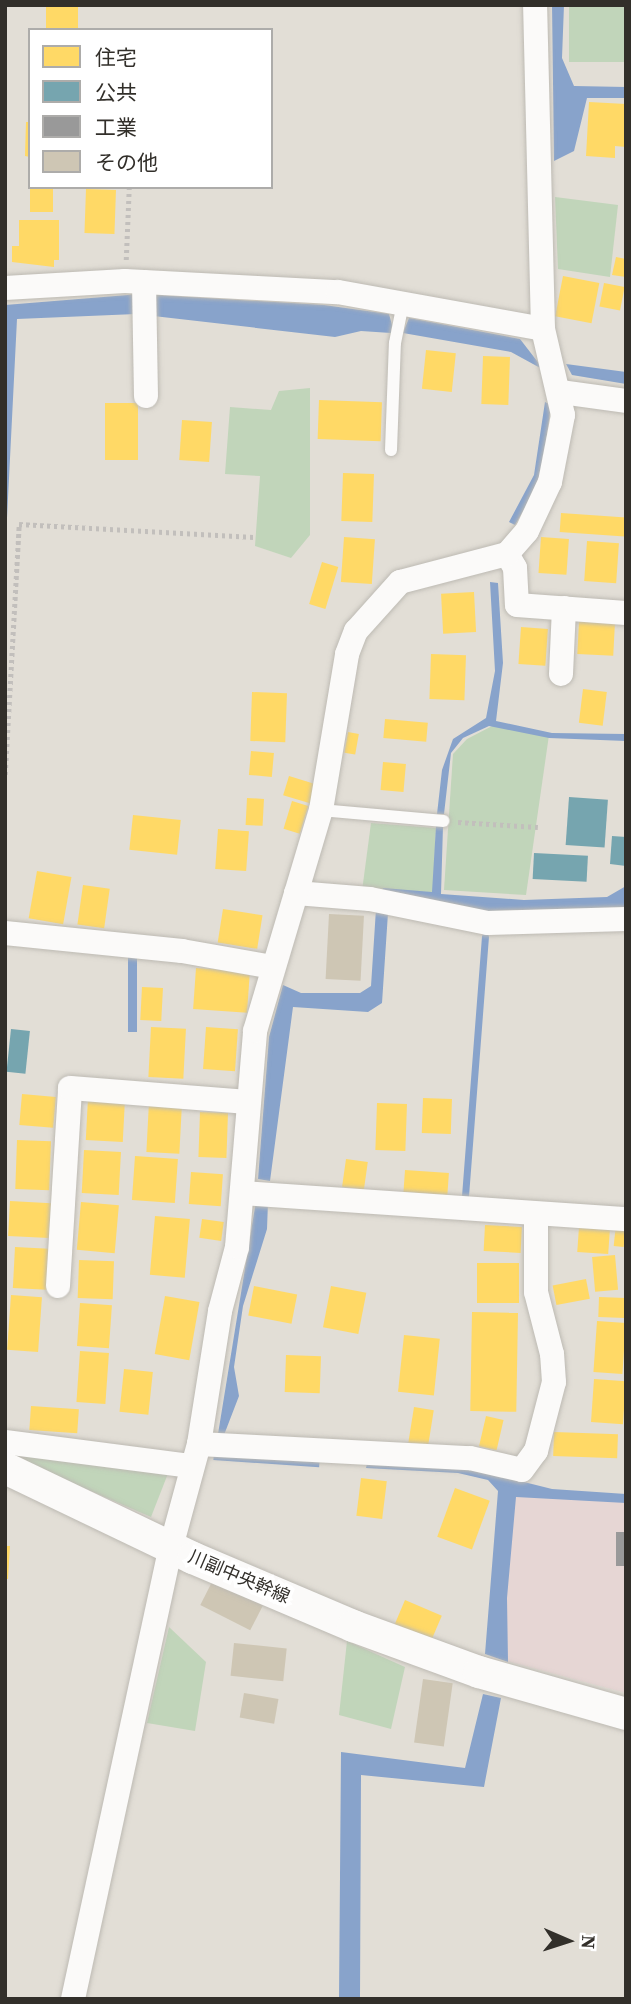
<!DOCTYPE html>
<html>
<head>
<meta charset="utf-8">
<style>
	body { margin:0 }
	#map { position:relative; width:631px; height:2004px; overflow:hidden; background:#e2ded6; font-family:"Source Serif 4","Noto Sans JP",serif }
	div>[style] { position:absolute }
	.industrial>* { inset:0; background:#e6d6d4 }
	.green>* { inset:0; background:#c1d5ba; transform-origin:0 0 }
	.water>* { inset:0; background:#88a3cb; transform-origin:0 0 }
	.homes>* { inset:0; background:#ffd966; transform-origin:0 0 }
	.public>* { inset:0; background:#76a5af; transform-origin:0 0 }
	.industry>* { inset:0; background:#999; transform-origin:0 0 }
	.stream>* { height:7px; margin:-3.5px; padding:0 3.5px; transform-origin:3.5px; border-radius:3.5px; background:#88a3cb }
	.building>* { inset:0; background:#cec6b4; transform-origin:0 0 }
	.path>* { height:4.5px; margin-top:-2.25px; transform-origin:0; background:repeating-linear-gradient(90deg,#c2bfbc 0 3.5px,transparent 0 7px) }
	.roads { filter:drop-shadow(0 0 2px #bdbab3) drop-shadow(0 0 2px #bdbab3) }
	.service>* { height:12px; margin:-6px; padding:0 6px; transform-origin:6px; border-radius:6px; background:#fbfaf9 }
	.minor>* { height:24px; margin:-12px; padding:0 12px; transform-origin:12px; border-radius:12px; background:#fbfaf9 }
	.tertiary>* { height:32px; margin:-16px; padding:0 16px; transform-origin:16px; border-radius:16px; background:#fbfaf9 }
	span { translate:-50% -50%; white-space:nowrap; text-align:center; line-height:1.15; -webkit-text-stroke:7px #fff; paint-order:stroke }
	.street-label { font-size:18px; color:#322f2a }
	.frame { position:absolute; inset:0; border:7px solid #322f2a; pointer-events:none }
	.legend { position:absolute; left:28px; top:28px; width:245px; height:161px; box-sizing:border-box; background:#fff; border:2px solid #adacaa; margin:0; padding:9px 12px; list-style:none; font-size:21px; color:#322f2a }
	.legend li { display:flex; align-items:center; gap:14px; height:35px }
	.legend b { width:35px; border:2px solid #adacaa }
	.north { position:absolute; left:533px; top:1906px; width:70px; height:70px; -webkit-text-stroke:5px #fff; paint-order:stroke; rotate:93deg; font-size:19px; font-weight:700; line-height:28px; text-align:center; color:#322f2a }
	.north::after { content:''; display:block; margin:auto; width:24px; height:32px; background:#322f2a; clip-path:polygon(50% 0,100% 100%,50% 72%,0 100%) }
</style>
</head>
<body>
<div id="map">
	<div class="industrial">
		<i style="clip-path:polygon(509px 1492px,626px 1497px,626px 1693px,491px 1657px)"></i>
	</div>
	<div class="green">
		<i style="left:569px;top:5px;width:55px;height:57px"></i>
		<i style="clip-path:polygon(555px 197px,618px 205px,610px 277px,558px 269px)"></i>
		<i style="clip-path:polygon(310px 388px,310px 535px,291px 558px,255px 546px,260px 476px,225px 474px,230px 407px,271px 410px,279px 391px)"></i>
		<i style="clip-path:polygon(496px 724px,549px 735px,526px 895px,444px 890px,453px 754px,467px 739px)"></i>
		<i style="clip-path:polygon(371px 823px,436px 828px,433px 892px,362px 891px)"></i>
		<i style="clip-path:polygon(17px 1448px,169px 1471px,151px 1517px,17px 1459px)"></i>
		<i style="clip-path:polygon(169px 1627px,206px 1662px,195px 1731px,147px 1723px)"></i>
		<i style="clip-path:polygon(347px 1641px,405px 1667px,391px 1729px,339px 1715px)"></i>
	</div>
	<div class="water">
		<i style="clip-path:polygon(552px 5px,564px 5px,562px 58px,574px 86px,626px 87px,626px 98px,587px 98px,574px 151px,554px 161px)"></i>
		<i style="clip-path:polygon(140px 294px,324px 305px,389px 314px,392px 325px,391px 333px,361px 331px,335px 337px,136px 314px,17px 319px,5px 558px,5px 305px)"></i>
		<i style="clip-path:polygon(409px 318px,520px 339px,544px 370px,511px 352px,403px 333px)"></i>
		<i style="clip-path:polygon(566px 364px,626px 372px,626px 384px,572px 375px)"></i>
		<i style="clip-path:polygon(545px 402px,551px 405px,541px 480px,515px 525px,509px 522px,534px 475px)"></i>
		<i style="clip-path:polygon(490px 582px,498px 583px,503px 663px,496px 721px,552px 733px,626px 734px,626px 741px,549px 738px,489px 726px,463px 738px,451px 753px,444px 814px,437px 814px,442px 770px,453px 739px,486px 718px,495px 671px)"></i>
		<i style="clip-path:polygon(436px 826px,443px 826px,441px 894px,524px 900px,607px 897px,626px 886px,626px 908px,487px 911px,381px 893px,383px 888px,432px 892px)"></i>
		<i style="clip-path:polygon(376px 909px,388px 913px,382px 1003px,368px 1012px,293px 1007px,270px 1181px,258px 1179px,269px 1037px,283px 985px,301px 993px,360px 993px,371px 986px)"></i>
		<i style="left:128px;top:953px;width:9px;height:79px"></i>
		<i style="clip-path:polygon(256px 1201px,268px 1202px,267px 1229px,243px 1306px,234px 1367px,239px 1396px,224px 1435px,218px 1434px)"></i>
		<i style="left:214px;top:1451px;width:106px;height:9px;rotate:4deg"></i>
		<i style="clip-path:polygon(368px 1459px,464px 1467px,552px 1489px,626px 1494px,626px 1503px,516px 1497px,507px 1598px,508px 1662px,485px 1654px,498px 1491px,488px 1480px,458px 1473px,366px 1468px)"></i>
		<i style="clip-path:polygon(483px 1694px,501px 1698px,484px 1787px,361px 1775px,360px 1999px,339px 1999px,341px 1752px,465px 1768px)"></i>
	</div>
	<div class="homes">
		<i style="left:46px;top:5px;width:32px;height:25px"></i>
		<i style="clip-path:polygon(589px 102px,626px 104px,626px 147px,615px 146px,615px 158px,586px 156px)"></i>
		<i style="clip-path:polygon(26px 122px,30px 122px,30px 157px,25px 156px)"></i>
		<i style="left:30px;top:187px;width:23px;height:25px"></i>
		<i style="left:86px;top:189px;width:30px;height:44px;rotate:2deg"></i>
		<i style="clip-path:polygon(19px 220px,59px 220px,59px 260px,54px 260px,54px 267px,12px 262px,12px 246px,19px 246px)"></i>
		<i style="clip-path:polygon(616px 257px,626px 259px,626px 277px,612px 275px)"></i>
		<i style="left:563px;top:276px;width:37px;height:41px;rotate:11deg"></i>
		<i style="left:604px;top:283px;width:21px;height:24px;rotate:11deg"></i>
		<i style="left:426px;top:350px;width:30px;height:39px;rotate:6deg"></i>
		<i style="left:483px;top:356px;width:27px;height:48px;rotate:2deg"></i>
		<i style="left:319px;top:400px;width:63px;height:39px;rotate:2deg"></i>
		<i style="left:138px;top:403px;width:57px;height:33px;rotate:90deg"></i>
		<i style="left:182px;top:420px;width:30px;height:40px;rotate:4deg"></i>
		<i style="left:343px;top:473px;width:31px;height:48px;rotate:2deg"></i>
		<i style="left:561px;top:513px;width:65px;height:19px;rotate:4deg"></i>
		<i style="left:344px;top:537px;width:31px;height:45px;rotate:4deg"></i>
		<i style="left:541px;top:537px;width:28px;height:36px;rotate:4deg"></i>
		<i style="left:587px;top:541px;width:32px;height:40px;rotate:4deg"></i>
		<i style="left:322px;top:562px;width:17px;height:44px;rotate:17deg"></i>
		<i style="left:474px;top:592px;width:40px;height:33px;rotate:87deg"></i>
		<i style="left:579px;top:621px;width:36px;height:33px;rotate:3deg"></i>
		<i style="left:521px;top:627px;width:27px;height:37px;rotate:4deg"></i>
		<i style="left:431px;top:654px;width:35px;height:45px;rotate:2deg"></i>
		<i style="left:583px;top:689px;width:24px;height:34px;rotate:7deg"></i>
		<i style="left:252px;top:692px;width:35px;height:49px;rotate:2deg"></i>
		<i style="left:385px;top:719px;width:43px;height:19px;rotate:5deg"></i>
		<i style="left:348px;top:732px;width:11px;height:21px;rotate:10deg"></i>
		<i style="left:251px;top:751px;width:23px;height:24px;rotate:5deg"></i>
		<i style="left:383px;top:762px;width:23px;height:28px;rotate:5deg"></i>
		<i style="left:289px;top:776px;width:28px;height:20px;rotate:17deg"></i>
		<i style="left:247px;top:798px;width:17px;height:27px;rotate:3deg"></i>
		<i style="left:292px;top:801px;width:17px;height:29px;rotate:17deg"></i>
		<i style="left:133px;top:815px;width:48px;height:35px;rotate:6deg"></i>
		<i style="left:218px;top:829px;width:31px;height:40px;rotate:4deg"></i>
		<i style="left:37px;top:871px;width:35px;height:48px;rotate:10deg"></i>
		<i style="left:83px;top:885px;width:27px;height:40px;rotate:8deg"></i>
		<i style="left:223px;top:909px;width:40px;height:34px;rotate:9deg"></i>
		<i style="left:196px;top:968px;width:54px;height:41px;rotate:4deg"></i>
		<i style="left:142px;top:987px;width:21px;height:33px;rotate:3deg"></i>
		<i style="left:151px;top:1027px;width:35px;height:50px;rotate:3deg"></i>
		<i style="left:206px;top:1027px;width:32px;height:42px;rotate:4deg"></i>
		<i style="left:22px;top:1094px;width:34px;height:31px;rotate:5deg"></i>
		<i style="left:88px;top:1098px;width:37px;height:42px;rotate:3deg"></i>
		<i style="left:423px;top:1098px;width:29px;height:35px;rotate:2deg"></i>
		<i style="left:149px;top:1102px;width:33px;height:50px;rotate:3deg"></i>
		<i style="left:377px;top:1103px;width:30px;height:47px;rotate:2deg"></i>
		<i style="left:200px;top:1112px;width:28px;height:45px;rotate:2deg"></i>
		<i style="left:17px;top:1140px;width:34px;height:49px;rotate:2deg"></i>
		<i style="left:84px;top:1150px;width:37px;height:43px;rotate:3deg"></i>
		<i style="left:135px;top:1156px;width:43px;height:44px;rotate:4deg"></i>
		<i style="left:346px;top:1159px;width:22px;height:28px;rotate:8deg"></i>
		<i style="left:405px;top:1170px;width:44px;height:22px;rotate:4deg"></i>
		<i style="left:191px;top:1172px;width:32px;height:32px;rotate:4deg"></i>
		<i style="left:10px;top:1201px;width:41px;height:35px;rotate:3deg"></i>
		<i style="left:81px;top:1202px;width:38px;height:48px;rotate:5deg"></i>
		<i style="left:155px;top:1216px;width:35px;height:59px;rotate:5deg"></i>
		<i style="left:202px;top:1219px;width:22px;height:19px;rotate:8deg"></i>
		<i style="left:616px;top:1224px;width:10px;height:22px;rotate:6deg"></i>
		<i style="left:485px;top:1225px;width:37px;height:26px;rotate:3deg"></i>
		<i style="left:579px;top:1227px;width:31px;height:25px;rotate:4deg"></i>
		<i style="left:15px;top:1247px;width:34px;height:41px;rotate:3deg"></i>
		<i style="left:615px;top:1255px;width:35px;height:23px;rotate:85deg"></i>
		<i style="left:79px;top:1260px;width:35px;height:38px;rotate:2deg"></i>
		<i style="left:477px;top:1263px;width:42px;height:40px"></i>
		<i style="left:586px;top:1279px;width:20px;height:34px;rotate:79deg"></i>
		<i style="left:254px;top:1286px;width:44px;height:30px;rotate:11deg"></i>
		<i style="left:331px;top:1286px;width:36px;height:42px;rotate:11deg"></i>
		<i style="left:11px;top:1295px;width:31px;height:55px;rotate:4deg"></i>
		<i style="left:165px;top:1296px;width:35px;height:59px;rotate:10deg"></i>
		<i style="left:599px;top:1297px;width:27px;height:20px;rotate:2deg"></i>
		<i style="left:80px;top:1303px;width:32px;height:43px;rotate:4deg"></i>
		<i style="left:472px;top:1312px;width:46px;height:99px;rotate:1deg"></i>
		<i style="left:597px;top:1321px;width:29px;height:51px;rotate:4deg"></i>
		<i style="left:404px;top:1335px;width:36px;height:57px;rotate:6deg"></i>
		<i style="left:80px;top:1351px;width:29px;height:51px;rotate:4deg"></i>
		<i style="left:286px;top:1355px;width:35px;height:37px;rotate:2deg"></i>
		<i style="left:124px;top:1369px;width:29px;height:43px;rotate:6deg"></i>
		<i style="left:594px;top:1379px;width:32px;height:43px;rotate:4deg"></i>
		<i style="left:31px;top:1406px;width:48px;height:24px;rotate:4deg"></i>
		<i style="left:414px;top:1407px;width:20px;height:36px;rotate:9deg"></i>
		<i style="left:486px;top:1416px;width:18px;height:31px;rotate:13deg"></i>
		<i style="left:554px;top:1432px;width:64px;height:24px;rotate:2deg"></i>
		<i style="left:361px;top:1478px;width:26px;height:38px;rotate:7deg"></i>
		<i style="left:455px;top:1488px;width:37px;height:52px;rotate:20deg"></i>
		<i style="clip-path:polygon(5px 1546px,10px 1546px,8px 1579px,5px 1579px)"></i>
		<i style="left:405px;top:1600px;width:40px;height:29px;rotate:23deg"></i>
	</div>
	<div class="public">
		<i style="left:569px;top:797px;width:39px;height:48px;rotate:4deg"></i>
		<i style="clip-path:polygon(612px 836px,626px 837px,626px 866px,610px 864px)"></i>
		<i style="left:534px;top:853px;width:54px;height:26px;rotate:3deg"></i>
		<i style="left:11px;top:1029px;width:19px;height:43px;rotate:6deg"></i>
	</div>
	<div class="industry">
		<i style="left:616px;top:1532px;width:10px;height:34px"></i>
	</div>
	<div class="stream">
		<i style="left:465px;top:1196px;width:260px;rotate:-85.6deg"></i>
	</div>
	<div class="building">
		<i style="left:329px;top:914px;width:35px;height:65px;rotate:3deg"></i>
		<i style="left:213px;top:1580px;width:56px;height:28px;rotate:27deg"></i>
		<i style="left:234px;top:1643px;width:53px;height:33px;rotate:6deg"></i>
		<i style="left:423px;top:1679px;width:30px;height:64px;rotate:8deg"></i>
		<i style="left:244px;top:1693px;width:35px;height:25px;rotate:10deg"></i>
	</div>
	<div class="path">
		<i style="left:126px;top:260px;width:73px;rotate:-87.6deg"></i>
		<i style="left:5px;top:775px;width:251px;rotate:-86.8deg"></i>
		<i style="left:19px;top:524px;width:235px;rotate:3.2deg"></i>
		<i style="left:458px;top:822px;width:80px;rotate:3.6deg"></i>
	</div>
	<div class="roads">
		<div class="service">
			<i style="left:391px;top:450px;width:107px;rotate:-87.9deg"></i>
			<i style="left:395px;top:343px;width:41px;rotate:-78.7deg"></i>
			<i style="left:321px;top:810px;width:123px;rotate:5.1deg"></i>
		</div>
		<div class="minor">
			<i style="left:144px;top:282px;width:114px;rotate:89deg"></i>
			<i style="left:5px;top:288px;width:120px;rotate:-3.3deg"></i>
			<i style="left:125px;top:281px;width:213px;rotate:3deg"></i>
			<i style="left:338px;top:292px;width:208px;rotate:10.2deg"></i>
			<i style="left:561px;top:392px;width:66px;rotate:7.9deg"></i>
			<i style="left:507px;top:554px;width:16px;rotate:60deg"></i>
			<i style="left:515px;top:568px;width:37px;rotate:87deg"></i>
			<i style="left:517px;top:605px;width:109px;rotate:4.2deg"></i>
			<i style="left:561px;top:674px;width:66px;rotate:-87.4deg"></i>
			<i style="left:296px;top:893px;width:74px;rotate:4.6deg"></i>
			<i style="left:370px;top:899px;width:120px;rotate:11.5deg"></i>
			<i style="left:488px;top:923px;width:138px;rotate:-1.7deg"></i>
			<i style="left:5px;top:933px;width:178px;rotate:5.8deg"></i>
			<i style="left:182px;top:951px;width:92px;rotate:10deg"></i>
			<i style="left:243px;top:1193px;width:384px;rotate:3.9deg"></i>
			<i style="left:58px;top:1286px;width:198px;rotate:-86.5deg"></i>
			<i style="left:70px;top:1088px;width:179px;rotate:4.5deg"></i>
			<i style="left:5px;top:1442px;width:188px;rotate:7.4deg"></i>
			<i style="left:199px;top:1444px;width:271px;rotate:3deg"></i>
			<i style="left:470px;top:1458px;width:53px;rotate:13deg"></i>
			<i style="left:522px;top:1470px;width:24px;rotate:-54deg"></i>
			<i style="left:536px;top:1451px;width:71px;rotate:-75.4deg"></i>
			<i style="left:554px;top:1382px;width:28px;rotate:-94deg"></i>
			<i style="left:552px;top:1354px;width:64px;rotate:-104.5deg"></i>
			<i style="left:536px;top:1292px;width:77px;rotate:-90deg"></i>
			<i style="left:73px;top:1999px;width:463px;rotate:-77.8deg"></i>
			<i style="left:171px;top:1547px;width:107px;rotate:-74.8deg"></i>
			<i style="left:199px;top:1444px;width:135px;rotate:-81deg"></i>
			<i style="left:220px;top:1311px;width:66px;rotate:-75.1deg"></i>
			<i style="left:237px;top:1247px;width:217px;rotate:-85.2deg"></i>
			<i style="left:255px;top:1031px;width:231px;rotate:-73.4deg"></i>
			<i style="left:321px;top:810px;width:158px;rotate:-80.5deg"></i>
			<i style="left:347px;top:654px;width:25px;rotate:-69deg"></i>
			<i style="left:356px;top:631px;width:66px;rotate:-48.1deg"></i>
			<i style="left:400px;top:582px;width:111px;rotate:-14.7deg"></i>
			<i style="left:507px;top:554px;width:30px;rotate:-49deg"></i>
			<i style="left:527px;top:531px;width:54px;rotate:-64.9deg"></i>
			<i style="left:550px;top:482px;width:68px;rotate:-79deg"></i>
			<i style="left:563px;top:415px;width:88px;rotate:-103.1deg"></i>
			<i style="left:543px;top:329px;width:324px;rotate:-91.4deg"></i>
		</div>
		<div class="tertiary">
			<i style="left:5px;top:1468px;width:208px;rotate:25.6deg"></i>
			<i style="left:193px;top:1558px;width:174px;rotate:23deg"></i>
			<i style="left:353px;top:1626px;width:134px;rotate:20.1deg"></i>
			<i style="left:479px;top:1672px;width:153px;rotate:15.9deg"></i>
		</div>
	</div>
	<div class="street-label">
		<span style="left:239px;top:1577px;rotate:23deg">川副中央幹線</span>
	</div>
	<div class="frame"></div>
	<ul class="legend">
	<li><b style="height:19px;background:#ffd966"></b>住宅</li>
	<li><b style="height:19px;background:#76a5af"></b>公共</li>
	<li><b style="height:19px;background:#999"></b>工業</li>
	<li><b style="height:19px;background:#cec6b4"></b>その他</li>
	</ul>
	<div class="north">N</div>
</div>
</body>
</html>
